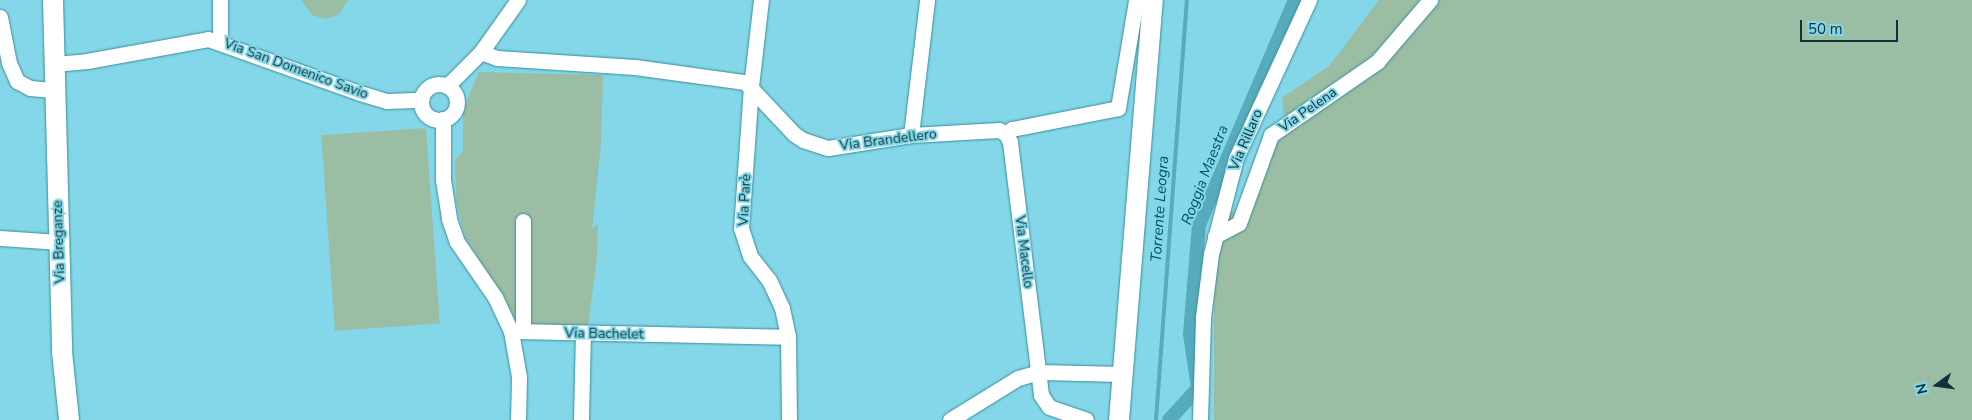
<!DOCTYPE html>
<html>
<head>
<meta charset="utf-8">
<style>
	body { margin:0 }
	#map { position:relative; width:1972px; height:420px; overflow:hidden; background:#84d7e8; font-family:"Nunito Sans",sans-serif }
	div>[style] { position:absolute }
	.green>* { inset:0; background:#9abda3; transform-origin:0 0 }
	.stream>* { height:4px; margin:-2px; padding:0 2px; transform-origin:2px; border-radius:2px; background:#56abbc }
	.canal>* { height:14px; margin:-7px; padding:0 7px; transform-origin:7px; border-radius:7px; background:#56abbc }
	.roads { filter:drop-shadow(0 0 1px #388e9e) drop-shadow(0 0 1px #388e9e) }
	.minor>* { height:15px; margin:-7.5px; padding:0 7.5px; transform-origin:7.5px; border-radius:7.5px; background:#fff }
	.minor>.ring { margin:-7.5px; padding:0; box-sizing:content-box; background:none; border:15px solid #fff; border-radius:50% }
	.major>* { height:20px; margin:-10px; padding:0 10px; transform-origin:10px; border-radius:10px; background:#fff }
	span { translate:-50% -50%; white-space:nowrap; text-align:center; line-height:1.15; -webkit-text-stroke:4px #84d7e8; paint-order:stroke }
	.street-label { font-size:14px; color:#0e3239 }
	.water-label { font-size:15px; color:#00515d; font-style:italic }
	.north { position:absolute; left:1912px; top:360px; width:50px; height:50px; -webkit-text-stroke:4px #84d7e8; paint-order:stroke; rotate:256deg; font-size:14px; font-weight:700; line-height:20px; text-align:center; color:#0e3239 }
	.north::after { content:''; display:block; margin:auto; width:18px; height:22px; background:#0e3239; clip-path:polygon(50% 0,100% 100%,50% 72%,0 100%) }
	.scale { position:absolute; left:1800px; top:20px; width:98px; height:22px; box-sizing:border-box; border:2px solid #0e3239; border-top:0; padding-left:6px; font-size:15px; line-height:18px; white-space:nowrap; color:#0e3239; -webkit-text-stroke:4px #84d7e8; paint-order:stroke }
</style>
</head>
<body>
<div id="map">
	<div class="green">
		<i style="clip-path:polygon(301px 0,348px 0,339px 14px,326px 19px,312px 15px)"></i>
		<i style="clip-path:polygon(1379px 0,1422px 0,1394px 45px,1284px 118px,1282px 98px,1329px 66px)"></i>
		<i style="clip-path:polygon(1434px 0,1972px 0,1972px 420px,1214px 420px,1214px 277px,1225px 216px,1254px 198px,1278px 130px,1392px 57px)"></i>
		<i style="clip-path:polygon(479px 72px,603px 75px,601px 144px,592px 229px,598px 224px,597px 258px,588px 327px,531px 326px,516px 320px,464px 235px,456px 199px,455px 160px,463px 151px,463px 110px)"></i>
		<i style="left:426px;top:128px;width:196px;height:105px;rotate:86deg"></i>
	</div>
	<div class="stream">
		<i style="left:1156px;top:420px;width:421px;rotate:-85.8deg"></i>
	</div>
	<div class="canal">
		<i style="left:1169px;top:420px;width:43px;rotate:-47.8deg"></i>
		<i style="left:1198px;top:388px;width:55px;rotate:-98.4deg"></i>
		<i style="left:1190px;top:334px;width:109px;rotate:-85.3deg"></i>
		<i style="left:1199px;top:225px;width:245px;rotate:-66.9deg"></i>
	</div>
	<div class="roads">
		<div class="minor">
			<i style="left:220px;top:0;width:42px;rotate:90deg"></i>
			<i style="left:761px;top:0;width:87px;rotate:96.6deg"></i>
			<i style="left:751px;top:86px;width:142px;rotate:94deg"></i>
			<i style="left:741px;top:228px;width:29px;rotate:72deg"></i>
			<i style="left:750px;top:256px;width:31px;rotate:52deg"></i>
			<i style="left:769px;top:280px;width:31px;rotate:65deg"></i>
			<i style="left:782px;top:308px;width:30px;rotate:78deg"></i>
			<i style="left:0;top:17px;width:47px;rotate:78.9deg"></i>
			<i style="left:9px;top:63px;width:20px;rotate:66deg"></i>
			<i style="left:17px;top:81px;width:15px;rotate:28deg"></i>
			<i style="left:30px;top:88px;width:25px;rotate:5deg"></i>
			<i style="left:481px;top:52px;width:17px;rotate:21deg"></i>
			<i style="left:497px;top:58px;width:138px;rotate:3.7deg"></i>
			<i style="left:635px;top:67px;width:111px;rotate:7.8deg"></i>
			<i style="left:745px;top:82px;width:71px;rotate:46.7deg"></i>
			<i style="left:794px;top:134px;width:11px;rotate:34deg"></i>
			<i style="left:803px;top:140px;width:26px;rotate:18deg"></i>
			<i style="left:828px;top:148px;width:84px;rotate:-8.9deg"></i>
			<i style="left:911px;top:135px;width:88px;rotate:-3.3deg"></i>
			<i style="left:999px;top:130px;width:8px;rotate:30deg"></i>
			<i style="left:1006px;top:134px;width:8px;rotate:-40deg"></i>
			<i style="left:1012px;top:129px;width:108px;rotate:-11.2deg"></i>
			<i style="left:1118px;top:108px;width:109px;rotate:-80.5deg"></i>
			<i style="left:54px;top:64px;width:33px;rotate:-5deg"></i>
			<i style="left:87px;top:61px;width:123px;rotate:-10.3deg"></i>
			<i style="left:208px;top:39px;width:161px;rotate:19.6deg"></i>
			<i style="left:360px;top:93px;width:28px;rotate:17deg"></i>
			<i style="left:387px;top:101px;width:34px;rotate:-2deg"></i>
			<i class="ring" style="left:421px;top:84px;width:21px;height:21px"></i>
			<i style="left:447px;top:86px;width:48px;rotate:-45deg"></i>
			<i style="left:481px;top:52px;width:64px;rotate:-54.6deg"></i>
			<i style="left:443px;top:119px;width:61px;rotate:90deg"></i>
			<i style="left:443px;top:180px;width:39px;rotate:81deg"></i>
			<i style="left:449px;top:219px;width:24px;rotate:71deg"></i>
			<i style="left:457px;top:242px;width:67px;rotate:55.4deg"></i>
			<i style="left:495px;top:297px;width:38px;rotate:65deg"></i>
			<i style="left:511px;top:331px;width:47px;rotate:80.1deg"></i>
			<i style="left:519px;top:377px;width:43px;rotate:91.3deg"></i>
			<i style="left:1006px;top:134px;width:9px;rotate:63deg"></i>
			<i style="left:1010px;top:142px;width:255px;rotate:83deg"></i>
			<i style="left:1041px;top:395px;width:14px;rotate:56deg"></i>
			<i style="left:1049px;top:407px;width:39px;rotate:19deg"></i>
			<i style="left:911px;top:135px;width:136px;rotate:-83.2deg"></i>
			<i style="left:1215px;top:236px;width:27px;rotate:-28deg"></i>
			<i style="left:1239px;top:223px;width:94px;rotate:-70deg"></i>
			<i style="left:1271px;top:135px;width:129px;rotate:-34.6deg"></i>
			<i style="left:1377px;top:62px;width:82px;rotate:-49.5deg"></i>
			<i style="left:0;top:238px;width:59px;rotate:3.9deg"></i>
			<i style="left:511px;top:331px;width:277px;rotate:1.2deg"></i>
			<i style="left:788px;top:337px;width:83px;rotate:89.3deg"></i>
			<i style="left:523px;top:331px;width:110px;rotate:-90deg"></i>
			<i style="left:581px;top:420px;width:86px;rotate:-88.7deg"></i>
			<i style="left:950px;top:420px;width:80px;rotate:-31.7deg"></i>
			<i style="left:1018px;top:378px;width:22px;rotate:-16deg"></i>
			<i style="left:1039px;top:372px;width:83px;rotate:1.4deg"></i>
			<i style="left:1200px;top:420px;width:103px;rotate:-88.3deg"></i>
			<i style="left:1203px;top:317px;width:64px;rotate:-82.8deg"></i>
			<i style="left:1211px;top:254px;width:99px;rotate:-75.4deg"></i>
			<i style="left:1236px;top:158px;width:174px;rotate:-65.2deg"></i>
		</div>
		<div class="major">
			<i style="left:53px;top:0;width:352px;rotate:88.5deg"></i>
			<i style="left:62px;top:352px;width:68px;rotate:84.1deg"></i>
			<i style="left:1119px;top:420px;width:421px;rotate:-85.4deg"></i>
		</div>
	</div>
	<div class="street-label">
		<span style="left:296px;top:69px;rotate:20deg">Via San Domenico Savio</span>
		<span style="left:1308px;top:110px;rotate:-35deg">Via Pelena</span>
		<span style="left:888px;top:140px;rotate:-7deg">Via Brandellero</span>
		<span style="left:1246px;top:140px;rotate:-67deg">Via Rillaro</span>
		<span style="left:745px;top:200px;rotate:-87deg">Via Parè</span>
		<span style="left:59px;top:242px;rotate:-92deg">Via Breganze</span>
		<span style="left:1024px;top:252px;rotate:83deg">Via Macello</span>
		<span style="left:604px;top:334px;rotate:1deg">Via Bachelet</span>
	</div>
	<div class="water-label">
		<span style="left:1205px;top:175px;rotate:-69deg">Roggia Maestra</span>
		<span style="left:1160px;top:209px;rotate:-86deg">Torrente Leogra</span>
	</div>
	<div class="north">N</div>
	<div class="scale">50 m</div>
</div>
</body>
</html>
